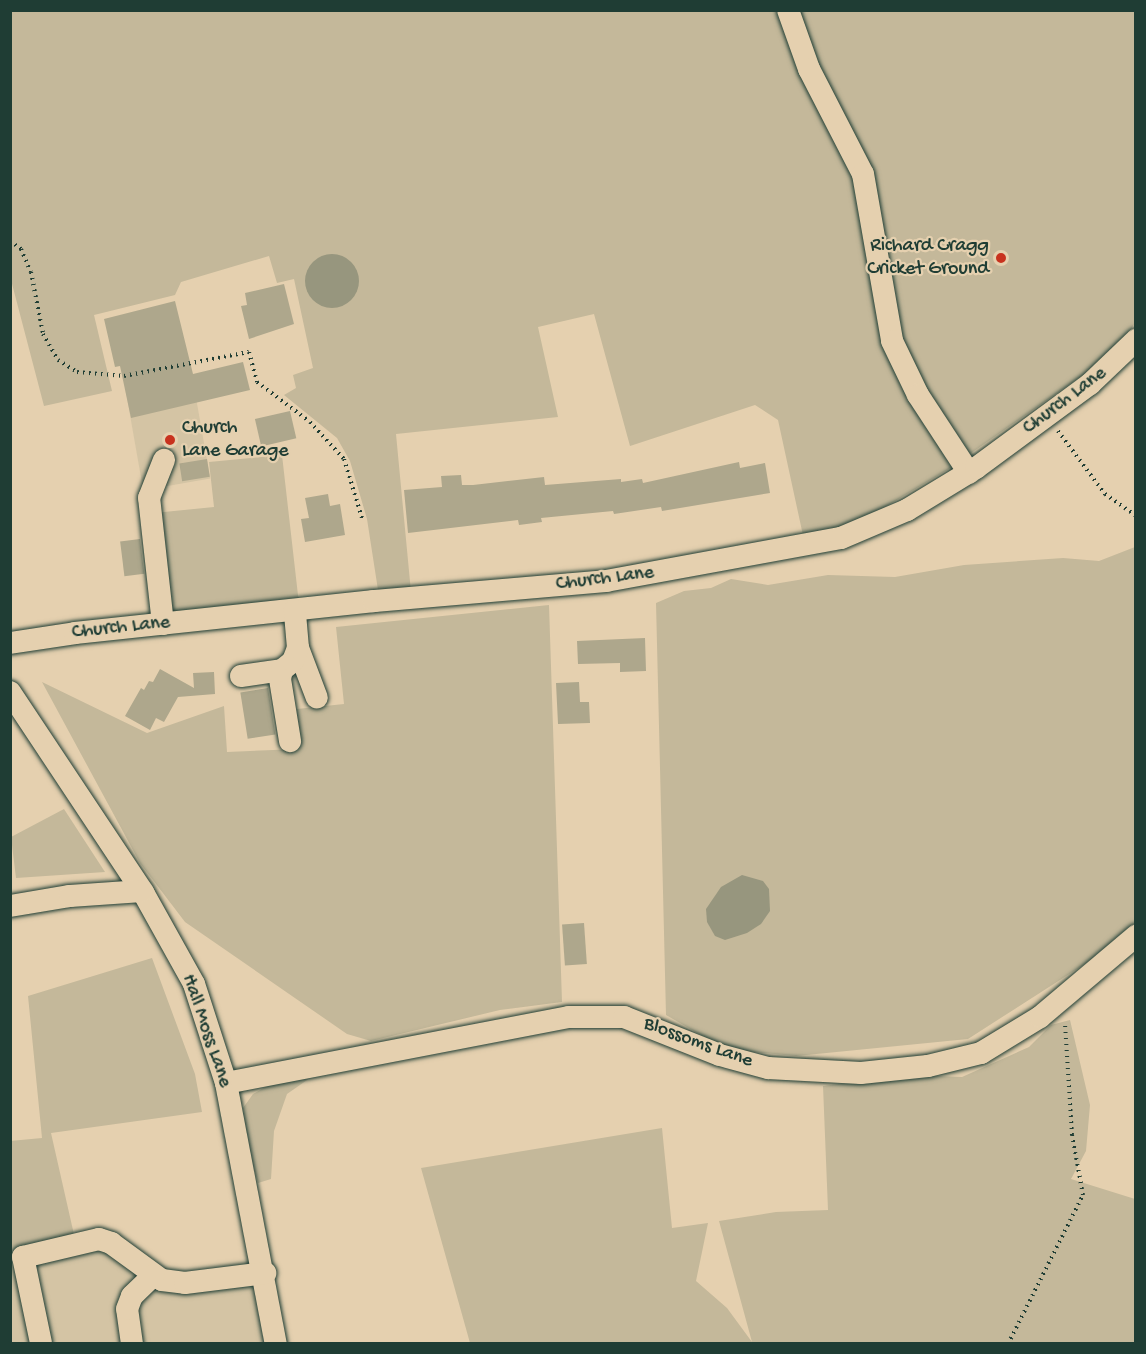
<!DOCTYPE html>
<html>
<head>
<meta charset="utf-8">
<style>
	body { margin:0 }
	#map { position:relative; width:1146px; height:1354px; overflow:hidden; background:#e5d0af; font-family:"Gochi Hand",sans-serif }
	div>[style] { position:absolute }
	.built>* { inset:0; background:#d4c4a4; transform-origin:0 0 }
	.green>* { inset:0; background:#c4b89a }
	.water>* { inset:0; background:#97967e }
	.round { border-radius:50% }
	.building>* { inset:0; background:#aea78c; transform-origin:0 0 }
	.path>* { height:4px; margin-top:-2px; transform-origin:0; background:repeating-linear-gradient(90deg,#1f3d34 0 1.5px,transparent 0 6px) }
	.roads { filter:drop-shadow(0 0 2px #1f3d34) drop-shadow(0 0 2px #1f3d34) }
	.minor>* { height:22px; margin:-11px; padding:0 11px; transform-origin:11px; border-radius:11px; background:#e5d0af }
	.dots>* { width:16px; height:16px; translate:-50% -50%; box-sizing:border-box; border:3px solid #e5d0af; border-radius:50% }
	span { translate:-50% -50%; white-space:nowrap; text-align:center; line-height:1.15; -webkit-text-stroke:4.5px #e5d0af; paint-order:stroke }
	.poi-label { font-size:20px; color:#1f3d34 }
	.right { translate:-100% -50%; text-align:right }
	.left { translate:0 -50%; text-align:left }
	.street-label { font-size:20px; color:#1f3d34 }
	.frame { position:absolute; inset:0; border:12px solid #1f3d34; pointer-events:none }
</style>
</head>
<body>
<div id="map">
	<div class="built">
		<i style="left:192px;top:375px;width:105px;height:68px;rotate:80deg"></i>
		<i style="clip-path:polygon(75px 1239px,157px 1264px,179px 1275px,263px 1264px,276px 1343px,11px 1343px,10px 1254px)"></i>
	</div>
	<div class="green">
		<i style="clip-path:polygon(10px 11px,1135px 11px,1135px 323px,1117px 351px,947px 470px,853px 526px,804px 540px,778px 420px,755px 405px,630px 446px,594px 314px,538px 327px,558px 417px,396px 434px,411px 592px,378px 590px,367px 519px,350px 461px,337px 438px,284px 395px,296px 388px,293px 375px,313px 368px,294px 279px,277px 283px,269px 256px,181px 282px,175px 295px,94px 315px,112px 391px,44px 406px,11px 280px)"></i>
		<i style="clip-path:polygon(282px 455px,299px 604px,168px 617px,154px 513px,214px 507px,209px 462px)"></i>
		<i style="clip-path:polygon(1135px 547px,1135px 924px,1119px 942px,968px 1039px,796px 1056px,742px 1051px,708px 1039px,666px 1015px,656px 603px,684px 591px,711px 588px,731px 579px,768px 585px,828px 575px,895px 577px,964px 565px,1063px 558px,1099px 561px)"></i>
		<i style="clip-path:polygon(549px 605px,562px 1002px,500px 1010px,371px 1041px,347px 1034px,185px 922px,140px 863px,42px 682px,147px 733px,224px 706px,227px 752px,298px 749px,297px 709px,344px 704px,336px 627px)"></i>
		<i style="clip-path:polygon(64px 809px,105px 872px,16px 878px,11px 837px)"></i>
		<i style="clip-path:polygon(152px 958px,195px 1074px,202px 1112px,51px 1133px,75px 1239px,11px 1254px,10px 1141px,42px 1138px,28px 996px)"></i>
		<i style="clip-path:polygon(1070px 1020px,1090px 1105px,1086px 1151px,1071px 1179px,1135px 1199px,1135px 1343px,470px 1343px,421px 1168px,662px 1128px,672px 1228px,708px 1223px,696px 1281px,727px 1308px,752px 1342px,719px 1221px,776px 1212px,828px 1210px,823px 1086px,910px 1075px,962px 1077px,1029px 1047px,1051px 1025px)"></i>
		<i style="clip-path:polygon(310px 1078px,287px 1094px,274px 1131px,271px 1179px,258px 1183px,244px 1132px,243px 1108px,253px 1094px,269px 1085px)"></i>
	</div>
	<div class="water">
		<i class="round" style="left:305px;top:254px;width:54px;height:54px"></i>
		<i style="clip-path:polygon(742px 875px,763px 881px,769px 889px,770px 911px,761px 924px,747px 933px,725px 940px,715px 936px,707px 922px,706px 909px,721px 887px)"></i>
	</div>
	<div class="building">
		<i style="clip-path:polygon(284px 284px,294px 324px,249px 339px,241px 306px,247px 305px,245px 293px)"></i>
		<i style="clip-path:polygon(175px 301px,193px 374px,243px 362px,250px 390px,131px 418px,120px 366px,115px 367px,104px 319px)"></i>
		<i style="left:290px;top:411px;width:28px;height:36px;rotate:77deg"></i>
		<i style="left:207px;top:459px;width:18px;height:28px;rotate:81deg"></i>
		<i style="clip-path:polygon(739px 462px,740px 468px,765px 463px,770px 493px,662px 511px,661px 507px,614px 514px,613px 511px,541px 518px,542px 522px,519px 525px,518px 520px,408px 533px,404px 490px,442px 487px,441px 476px,461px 475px,462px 485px,473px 485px,544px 477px,545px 485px,621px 479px,621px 482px,642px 479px,643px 483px)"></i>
		<i style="clip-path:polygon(328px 494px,330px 506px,340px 504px,345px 535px,305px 542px,301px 519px,309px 518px,305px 498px)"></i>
		<i style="left:140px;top:539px;width:35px;height:20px;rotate:83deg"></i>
		<i style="clip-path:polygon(645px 638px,646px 671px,620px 672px,620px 663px,578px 664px,577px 641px)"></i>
		<i style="clip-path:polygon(160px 669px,194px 688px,193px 673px,214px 672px,215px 694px,178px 697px,164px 722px,156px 718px,150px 730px,125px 716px,141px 688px,144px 690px,149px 681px,153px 682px)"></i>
		<i style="clip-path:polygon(579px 682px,580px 702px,589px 702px,590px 723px,558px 724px,556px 683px)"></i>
		<i style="left:268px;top:688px;width:47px;height:28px;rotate:81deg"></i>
		<i style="left:584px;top:923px;width:41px;height:22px;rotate:86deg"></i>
	</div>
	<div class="path">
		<i style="left:10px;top:241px;width:14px;rotate:36deg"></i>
		<i style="left:21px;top:249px;width:25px;rotate:67deg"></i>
		<i style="left:31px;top:272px;width:63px;rotate:79deg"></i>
		<i style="left:43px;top:334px;width:30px;rotate:60deg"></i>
		<i style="left:58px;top:360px;width:22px;rotate:32deg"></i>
		<i style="left:77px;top:372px;width:47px;rotate:4.9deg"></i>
		<i style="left:124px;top:376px;width:127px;rotate:-10.9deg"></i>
		<i style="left:249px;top:352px;width:31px;rotate:75deg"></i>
		<i style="left:257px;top:382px;width:66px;rotate:37deg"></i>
		<i style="left:310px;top:422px;width:50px;rotate:47.4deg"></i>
		<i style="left:344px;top:459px;width:65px;rotate:73deg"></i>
		<i style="left:1058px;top:431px;width:79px;rotate:53.3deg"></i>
		<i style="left:1105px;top:494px;width:38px;rotate:35deg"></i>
		<i style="left:1008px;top:1344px;width:167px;rotate:-63.3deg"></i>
		<i style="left:1083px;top:1195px;width:61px;rotate:-100.4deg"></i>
		<i style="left:1072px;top:1135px;width:111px;rotate:-93.6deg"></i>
	</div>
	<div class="roads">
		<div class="minor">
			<i style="left:788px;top:10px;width:63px;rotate:70.4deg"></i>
			<i style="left:809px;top:69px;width:118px;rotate:62.8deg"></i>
			<i style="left:863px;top:174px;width:169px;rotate:80.1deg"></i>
			<i style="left:892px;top:341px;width:60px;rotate:64.3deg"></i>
			<i style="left:918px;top:395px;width:93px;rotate:56.8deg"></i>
			<i style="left:163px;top:624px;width:127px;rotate:-96.3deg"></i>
			<i style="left:149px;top:498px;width:41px;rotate:-68.5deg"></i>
			<i style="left:10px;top:643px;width:66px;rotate:-8.7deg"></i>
			<i style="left:75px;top:633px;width:301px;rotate:-6.1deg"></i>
			<i style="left:374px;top:601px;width:233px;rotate:-4.9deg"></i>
			<i style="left:606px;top:581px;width:239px;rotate:-10.4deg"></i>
			<i style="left:841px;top:538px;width:72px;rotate:-23deg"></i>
			<i style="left:907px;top:510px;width:81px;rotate:-31.3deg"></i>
			<i style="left:976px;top:468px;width:142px;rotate:-36.4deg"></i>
			<i style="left:1090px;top:384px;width:64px;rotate:-43.7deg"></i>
			<i style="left:298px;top:648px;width:53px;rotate:69.2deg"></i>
			<i style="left:282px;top:670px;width:9px;rotate:103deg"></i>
			<i style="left:280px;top:679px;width:63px;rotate:80.8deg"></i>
			<i style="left:241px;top:676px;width:41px;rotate:-8.3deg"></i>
			<i style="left:282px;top:670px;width:14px;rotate:-39deg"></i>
			<i style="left:293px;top:661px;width:14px;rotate:-69deg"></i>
			<i style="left:298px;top:648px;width:38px;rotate:-95deg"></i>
			<i style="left:10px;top:692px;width:242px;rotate:56.4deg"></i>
			<i style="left:144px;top:894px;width:103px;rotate:60.9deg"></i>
			<i style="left:194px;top:984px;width:104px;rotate:72.1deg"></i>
			<i style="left:226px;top:1083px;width:266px;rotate:79.2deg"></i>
			<i style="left:10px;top:906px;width:61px;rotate:-9.5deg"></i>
			<i style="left:70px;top:896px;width:72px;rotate:-4deg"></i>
			<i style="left:226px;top:1083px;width:349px;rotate:-10.9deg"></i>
			<i style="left:569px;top:1017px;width:55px"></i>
			<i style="left:624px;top:1017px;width:103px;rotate:21.6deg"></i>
			<i style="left:720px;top:1055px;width:50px;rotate:15.2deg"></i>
			<i style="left:768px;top:1068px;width:93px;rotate:3.1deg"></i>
			<i style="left:861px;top:1073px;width:67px;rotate:-6deg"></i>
			<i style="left:928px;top:1066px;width:55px;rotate:-13.8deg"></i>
			<i style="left:981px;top:1053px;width:69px;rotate:-31.4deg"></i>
			<i style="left:1040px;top:1017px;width:126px;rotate:-40.2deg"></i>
			<i style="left:41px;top:1343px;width:88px;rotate:-101.8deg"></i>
			<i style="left:23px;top:1257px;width:78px;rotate:-13.3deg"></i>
			<i style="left:99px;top:1239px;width:13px;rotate:18deg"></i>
			<i style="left:111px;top:1243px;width:63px;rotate:36deg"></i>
			<i style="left:162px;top:1280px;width:23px;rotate:7deg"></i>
			<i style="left:185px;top:1283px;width:81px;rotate:-7.1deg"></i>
			<i style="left:132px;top:1344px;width:35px;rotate:-98deg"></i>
			<i style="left:127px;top:1309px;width:14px;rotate:-69deg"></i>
			<i style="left:132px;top:1296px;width:30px;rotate:-44deg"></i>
		</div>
	</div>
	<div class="dots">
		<i style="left:1001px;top:258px;background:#c8321e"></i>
		<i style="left:170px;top:440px;background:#c8321e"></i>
	</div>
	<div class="poi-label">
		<span class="right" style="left:989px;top:258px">Richard Cragg<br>Cricket Ground</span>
		<span class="left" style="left:182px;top:440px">Church<br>Lane Garage</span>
	</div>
	<div class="street-label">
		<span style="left:1065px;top:401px;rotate:-37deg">Church Lane</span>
		<span style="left:605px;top:579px;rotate:-7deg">Church Lane</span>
		<span style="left:121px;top:628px;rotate:-6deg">Church Lane</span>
		<span style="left:206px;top:1031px;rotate:71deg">Hall Moss Lane</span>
		<span style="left:698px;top:1043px;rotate:20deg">Blossoms Lane</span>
	</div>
	<div class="frame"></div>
</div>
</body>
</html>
